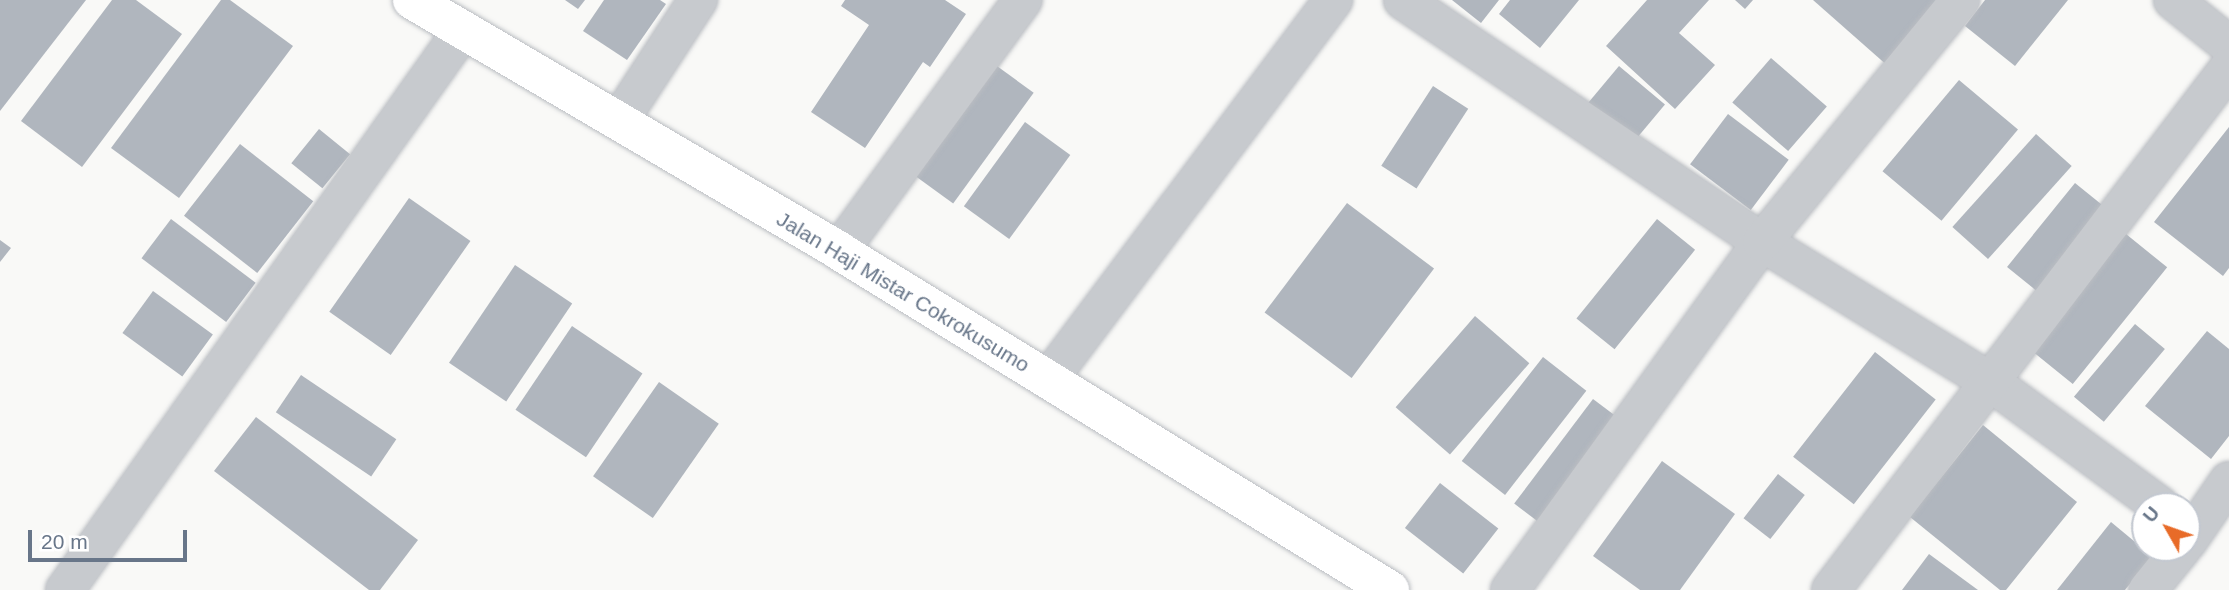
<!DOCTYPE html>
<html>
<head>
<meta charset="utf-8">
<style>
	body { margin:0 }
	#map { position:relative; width:2229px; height:590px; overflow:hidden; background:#f9f9f7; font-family:Arial,sans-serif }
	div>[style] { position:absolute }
	.building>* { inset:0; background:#b0b6be; transform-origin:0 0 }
	.roads { filter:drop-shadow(0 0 2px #babdc2) drop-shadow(0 0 2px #babdc2) }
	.minor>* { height:38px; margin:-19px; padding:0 19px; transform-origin:19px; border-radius:19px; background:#c7cace }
	.primary>* { height:38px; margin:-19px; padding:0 19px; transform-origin:19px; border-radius:19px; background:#fff }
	span { translate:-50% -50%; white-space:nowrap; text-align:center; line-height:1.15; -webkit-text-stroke:7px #fff; paint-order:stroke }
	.street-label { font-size:21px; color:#687689 }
	.north { position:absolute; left:2131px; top:492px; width:70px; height:70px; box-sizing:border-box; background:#fff; border:2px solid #c3c8d0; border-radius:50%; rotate:310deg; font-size:19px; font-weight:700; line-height:28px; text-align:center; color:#687689 }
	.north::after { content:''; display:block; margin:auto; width:24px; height:32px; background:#e86b28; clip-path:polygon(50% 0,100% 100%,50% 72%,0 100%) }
	.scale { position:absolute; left:28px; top:530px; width:159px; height:32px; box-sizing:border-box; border:4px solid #687689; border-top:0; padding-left:9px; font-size:21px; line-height:24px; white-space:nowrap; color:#687689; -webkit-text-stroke:5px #fff; paint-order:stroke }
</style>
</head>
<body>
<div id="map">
	<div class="building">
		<i style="clip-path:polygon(0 0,86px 0,0 111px)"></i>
		<i style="clip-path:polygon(112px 0,136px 0,182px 34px,82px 167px,21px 121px)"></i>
		<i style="clip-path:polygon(221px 0,230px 0,293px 46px,179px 198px,111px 148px)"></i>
		<i style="clip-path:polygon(565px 0,585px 0,578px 9px)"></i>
		<i style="clip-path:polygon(604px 0,660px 0,666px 4px,627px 60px,583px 31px)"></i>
		<i style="clip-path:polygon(845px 0,945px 0,966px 14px,930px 67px,923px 62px,865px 148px,811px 112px,869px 25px,841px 6px)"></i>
		<i style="clip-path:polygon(1452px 0,1499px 0,1481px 23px)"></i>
		<i style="clip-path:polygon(1510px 0,1579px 0,1540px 48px,1499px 14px)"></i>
		<i style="clip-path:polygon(1647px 0,1709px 0,1679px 33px,1715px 65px,1675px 109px,1606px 46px)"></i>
		<i style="clip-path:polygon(1735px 0,1753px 0,1745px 9px)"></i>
		<i style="clip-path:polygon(1813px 0,1946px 0,1889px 67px)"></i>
		<i style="clip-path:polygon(1985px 0,2068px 0,2015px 66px,1965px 26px)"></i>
		<i style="left:1771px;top:58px;width:74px;height:59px;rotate:41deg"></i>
		<i style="left:990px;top:61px;width:54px;height:137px;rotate:36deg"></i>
		<i style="left:1619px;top:66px;width:60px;height:56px;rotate:40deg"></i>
		<i style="left:1959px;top:80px;width:77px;height:119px;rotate:40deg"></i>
		<i style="left:1433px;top:86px;width:42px;height:95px;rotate:33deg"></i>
		<i style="left:1728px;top:114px;width:76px;height:63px;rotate:37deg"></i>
		<i style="left:1025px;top:122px;width:56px;height:104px;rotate:36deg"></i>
		<i style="clip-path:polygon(2229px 127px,2229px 268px,2223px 276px,2154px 222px)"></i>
		<i style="left:319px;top:129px;width:40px;height:44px;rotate:39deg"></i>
		<i style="left:2036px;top:134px;width:48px;height:125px;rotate:42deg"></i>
		<i style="left:240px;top:144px;width:93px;height:91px;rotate:38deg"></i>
		<i style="left:2075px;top:183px;width:41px;height:108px;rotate:39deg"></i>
		<i style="left:409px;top:198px;width:75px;height:139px;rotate:35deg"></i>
		<i style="left:1347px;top:203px;width:109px;height:137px;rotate:37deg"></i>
		<i style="left:171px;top:219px;width:106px;height:49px;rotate:37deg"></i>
		<i style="left:1657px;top:219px;width:49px;height:128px;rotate:39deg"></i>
		<i style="left:2126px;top:234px;width:53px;height:150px;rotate:39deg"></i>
		<i style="clip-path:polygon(0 240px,11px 248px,0 262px)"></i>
		<i style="left:515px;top:265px;width:69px;height:118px;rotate:34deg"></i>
		<i style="left:153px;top:291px;width:74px;height:52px;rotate:36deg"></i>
		<i style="left:1475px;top:316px;width:72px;height:121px;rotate:41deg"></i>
		<i style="left:2135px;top:324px;width:39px;height:95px;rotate:40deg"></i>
		<i style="left:572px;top:326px;width:85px;height:101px;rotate:34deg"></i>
		<i style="clip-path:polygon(2207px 331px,2229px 349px,2229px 436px,2211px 459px,2145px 406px)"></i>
		<i style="left:1875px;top:352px;width:77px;height:133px;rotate:38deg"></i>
		<i style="left:1543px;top:357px;width:55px;height:132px;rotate:38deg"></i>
		<i style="left:301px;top:375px;width:115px;height:45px;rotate:34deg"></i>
		<i style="left:659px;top:382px;width:73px;height:115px;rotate:35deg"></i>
		<i style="left:1593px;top:399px;width:40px;height:131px;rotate:37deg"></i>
		<i style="clip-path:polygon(256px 417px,418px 540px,380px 590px,369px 590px,214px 471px)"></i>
		<i style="clip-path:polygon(1983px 425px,2077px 502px,2006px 590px,2000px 590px,1910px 517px)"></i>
		<i style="clip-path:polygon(1662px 461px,1735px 514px,1680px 590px,1640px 590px,1593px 556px)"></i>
		<i style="left:1778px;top:474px;width:34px;height:56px;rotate:38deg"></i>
		<i style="left:1440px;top:483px;width:74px;height:57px;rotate:38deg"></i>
		<i style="clip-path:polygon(2111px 522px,2152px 556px,2125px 590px,2057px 590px)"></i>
		<i style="clip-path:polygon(1929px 554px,1978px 590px,1902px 590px)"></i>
	</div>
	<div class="roads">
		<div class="minor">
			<i style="left:1403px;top:0;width:433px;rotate:34deg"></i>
			<i style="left:1762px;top:242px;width:270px;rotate:31.5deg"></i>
			<i style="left:1992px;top:383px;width:208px;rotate:36.2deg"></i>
			<i style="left:2173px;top:0;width:72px;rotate:38.8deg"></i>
			<i style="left:619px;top:121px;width:145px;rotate:-56.9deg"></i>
			<i style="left:839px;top:251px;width:311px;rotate:-53.8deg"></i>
			<i style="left:1048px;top:380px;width:475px;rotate:-53.1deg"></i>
			<i style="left:2187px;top:542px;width:74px;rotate:-55.5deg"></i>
			<i style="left:65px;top:590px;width:687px;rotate:-54.6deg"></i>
			<i style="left:1510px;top:590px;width:430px;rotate:-54.1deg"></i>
			<i style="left:1762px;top:242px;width:313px;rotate:-50.7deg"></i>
			<i style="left:1831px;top:590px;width:656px;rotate:-52.68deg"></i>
			<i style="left:2148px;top:590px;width:54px;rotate:-51deg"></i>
		</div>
		<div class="primary">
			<i style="left:412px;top:0;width:495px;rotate:30.4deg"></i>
			<i style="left:839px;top:251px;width:647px;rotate:31.6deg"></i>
		</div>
	</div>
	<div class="street-label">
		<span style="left:903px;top:292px;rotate:31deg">Jalan Haji Mistar Cokrokusumo</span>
	</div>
	<div class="north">U</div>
	<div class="scale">20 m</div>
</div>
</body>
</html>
